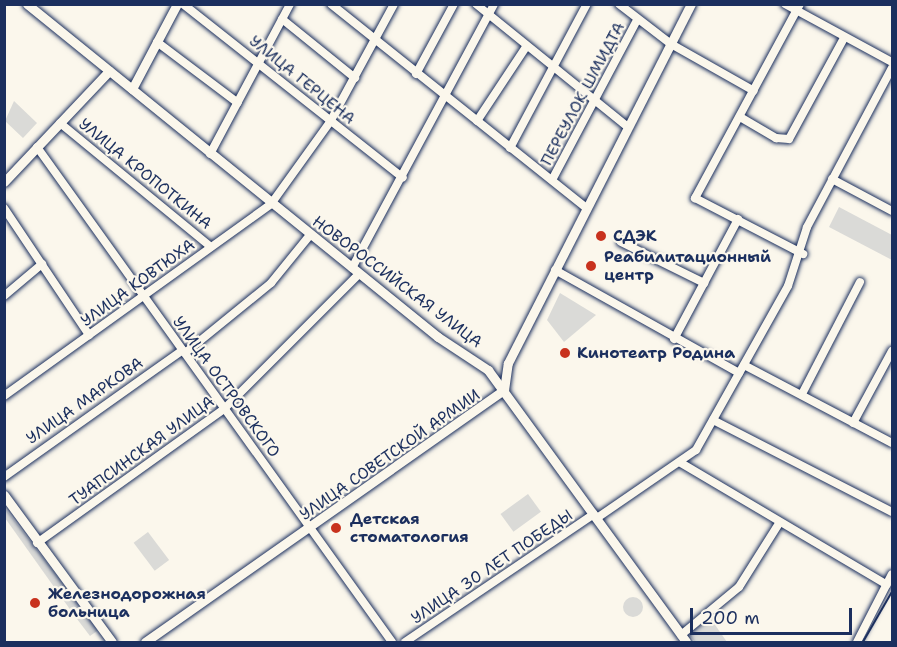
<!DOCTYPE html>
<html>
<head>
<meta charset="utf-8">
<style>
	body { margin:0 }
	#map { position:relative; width:897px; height:647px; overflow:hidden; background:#fbf7ec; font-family:"Shantell Sans",sans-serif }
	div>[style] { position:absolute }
	.green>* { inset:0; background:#dadad7; transform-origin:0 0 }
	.round { border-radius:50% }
	.roads { filter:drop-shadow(0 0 2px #1b2f5e) drop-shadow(0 0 2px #1b2f5e) }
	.minor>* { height:8px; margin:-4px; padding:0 4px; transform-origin:4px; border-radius:4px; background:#fbf7ec }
	.major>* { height:9px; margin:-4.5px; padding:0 4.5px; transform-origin:4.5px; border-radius:4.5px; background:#fbf7ec }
	.rail>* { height:1.5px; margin:-0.75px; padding:0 0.75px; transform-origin:0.75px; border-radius:0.75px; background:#1b2f5e }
	.dots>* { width:16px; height:16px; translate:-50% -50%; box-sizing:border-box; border:3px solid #fbf7ec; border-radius:50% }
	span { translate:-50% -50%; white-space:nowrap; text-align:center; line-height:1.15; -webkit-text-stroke:4.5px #fbf7ec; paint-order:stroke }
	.street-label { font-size:16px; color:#1b2f5e }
	.poi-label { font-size:16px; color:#1b2f5e; font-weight:700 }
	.left { translate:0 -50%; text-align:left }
	.frame { position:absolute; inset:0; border:6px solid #1b2f5e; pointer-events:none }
	.scale { position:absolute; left:690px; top:608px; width:162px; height:27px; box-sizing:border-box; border:3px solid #1b2f5e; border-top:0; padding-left:8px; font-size:18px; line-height:21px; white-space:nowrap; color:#1b2f5e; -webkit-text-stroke:4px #fbf7ec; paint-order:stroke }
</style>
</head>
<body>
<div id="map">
	<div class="green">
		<i style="clip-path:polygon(14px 101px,37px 123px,23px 138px,5px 121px)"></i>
		<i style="clip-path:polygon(839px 207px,892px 235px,892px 260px,829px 227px)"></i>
		<i style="clip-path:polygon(560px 293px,596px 315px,564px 342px,547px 320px)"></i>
		<i style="left:528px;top:494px;width:22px;height:34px;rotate:54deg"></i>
		<i style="clip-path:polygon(4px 507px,97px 628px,97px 631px,90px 636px,74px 615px,5px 518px)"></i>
		<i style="left:148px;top:532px;width:35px;height:18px;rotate:53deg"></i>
		<i class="round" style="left:623px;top:597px;width:20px;height:20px"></i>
		<i style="clip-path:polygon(711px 619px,727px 642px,695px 642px,688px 633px)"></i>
	</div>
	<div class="roads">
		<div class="minor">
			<i style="left:183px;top:4px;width:280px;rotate:38.3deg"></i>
			<i style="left:331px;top:4px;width:327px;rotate:38.6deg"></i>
			<i style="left:476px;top:4px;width:196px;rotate:39deg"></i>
			<i style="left:619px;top:4px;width:66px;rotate:37.6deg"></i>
			<i style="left:671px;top:44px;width:95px;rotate:29.5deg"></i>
			<i style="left:785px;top:4px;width:122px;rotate:28.5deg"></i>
			<i style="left:800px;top:4px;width:221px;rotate:118.4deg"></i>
			<i style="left:695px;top:198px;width:122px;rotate:27.4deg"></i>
			<i style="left:282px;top:19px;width:94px;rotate:38.9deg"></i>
			<i style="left:157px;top:42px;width:101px;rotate:37deg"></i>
			<i style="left:416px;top:74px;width:80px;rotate:-61.5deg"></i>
			<i style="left:740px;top:117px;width:42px;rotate:30.3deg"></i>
			<i style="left:776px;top:138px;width:13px;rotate:4deg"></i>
			<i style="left:789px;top:139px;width:115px;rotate:-61.4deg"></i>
			<i style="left:477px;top:121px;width:89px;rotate:-56.5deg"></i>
			<i style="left:60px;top:123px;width:195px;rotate:39.4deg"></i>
			<i style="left:37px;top:147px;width:609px;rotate:54.35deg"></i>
			<i style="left:510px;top:148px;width:163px;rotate:-61.9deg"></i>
			<i style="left:210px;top:154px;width:170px;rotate:-61.9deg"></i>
			<i style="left:832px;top:179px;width:68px;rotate:28.1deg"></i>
			<i style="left:552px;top:180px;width:181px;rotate:-62deg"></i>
			<i style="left:4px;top:208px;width:153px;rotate:56.2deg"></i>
			<i style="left:621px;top:242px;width:93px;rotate:26.3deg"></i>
			<i style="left:352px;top:268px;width:300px;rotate:-61.7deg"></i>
			<i style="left:555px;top:270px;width:211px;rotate:29.2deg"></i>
			<i style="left:4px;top:296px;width:50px;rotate:-40.1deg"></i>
			<i style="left:674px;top:339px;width:136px;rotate:-61.9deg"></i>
			<i style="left:185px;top:353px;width:111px;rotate:-39.1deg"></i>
			<i style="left:271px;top:283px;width:62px;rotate:-50.9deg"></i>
			<i style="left:744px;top:365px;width:167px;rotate:27.8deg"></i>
			<i style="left:802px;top:394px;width:126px;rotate:-62.6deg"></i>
			<i style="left:4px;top:396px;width:329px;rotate:-35.7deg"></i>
			<i style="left:271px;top:204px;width:101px;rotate:-54.3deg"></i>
			<i style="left:330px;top:122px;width:134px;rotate:-61.5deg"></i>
			<i style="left:713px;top:420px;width:201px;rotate:27.2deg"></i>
			<i style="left:853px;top:423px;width:82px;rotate:-61.6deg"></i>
			<i style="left:681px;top:463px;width:239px;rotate:30.6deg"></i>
			<i style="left:4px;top:477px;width:219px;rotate:-35.4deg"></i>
			<i style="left:597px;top:518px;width:120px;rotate:-34.5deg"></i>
			<i style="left:696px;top:450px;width:188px;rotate:-60.7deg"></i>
			<i style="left:788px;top:286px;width:62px;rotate:-72.1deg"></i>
			<i style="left:807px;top:227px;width:180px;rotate:-61.9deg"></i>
			<i style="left:37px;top:543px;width:230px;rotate:-35.6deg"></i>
			<i style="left:224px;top:409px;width:191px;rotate:-45deg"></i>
			<i style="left:681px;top:635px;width:75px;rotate:-39.6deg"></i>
			<i style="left:739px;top:587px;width:73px;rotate:-57.8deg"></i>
			<i style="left:405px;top:642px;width:228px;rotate:-34.1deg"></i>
			<i style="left:857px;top:642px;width:76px;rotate:-62.8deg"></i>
		</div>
		<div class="major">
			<i style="left:27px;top:4px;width:529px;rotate:39.02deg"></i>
			<i style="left:438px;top:337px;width:60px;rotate:33.4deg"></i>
			<i style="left:488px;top:370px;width:336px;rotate:53.9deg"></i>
			<i style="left:132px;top:89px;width:96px;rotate:-62.1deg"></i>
			<i style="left:4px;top:182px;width:153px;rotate:-46.6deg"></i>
			<i style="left:4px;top:495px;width:182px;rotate:53.7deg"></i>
			<i style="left:145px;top:642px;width:439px;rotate:-35.1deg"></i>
			<i style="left:504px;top:390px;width:27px;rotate:-82deg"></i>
			<i style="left:508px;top:363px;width:403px;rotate:-63deg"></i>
		</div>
	</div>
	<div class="rail">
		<i style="left:863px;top:642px;width:58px;rotate:-59.9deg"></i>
	</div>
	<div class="dots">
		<i style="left:601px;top:236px;background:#c8321e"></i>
		<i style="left:591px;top:266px;background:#c8321e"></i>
		<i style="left:565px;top:353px;background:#c8321e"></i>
		<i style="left:336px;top:528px;background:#c8321e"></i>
		<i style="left:35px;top:603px;background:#c8321e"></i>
	</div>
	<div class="street-label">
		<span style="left:302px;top:80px;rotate:39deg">УЛИЦА ГЕРЦЕНА</span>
		<span style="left:583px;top:94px;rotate:-62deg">ПЕРЕУЛОК ШМИДТА</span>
		<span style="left:145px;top:174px;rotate:39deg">УЛИЦА КРОПОТКИНА</span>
		<span style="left:397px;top:282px;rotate:37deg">НОВОРОССИЙСКАЯ УЛИЦА</span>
		<span style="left:138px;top:283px;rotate:-36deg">УЛИЦА КОВТЮХА</span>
		<span style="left:226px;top:387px;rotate:54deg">УЛИЦА ОСТРОВСКОГО</span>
		<span style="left:85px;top:401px;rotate:-35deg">УЛИЦА МАРКОВА</span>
		<span style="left:142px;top:451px;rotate:-36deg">ТУАПСИНСКАЯ УЛИЦА</span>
		<span style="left:390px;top:455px;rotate:-35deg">УЛИЦА СОВЕТСКОЙ АРМИИ</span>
		<span style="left:492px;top:567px;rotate:-34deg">УЛИЦА 30 ЛЕТ ПОБЕДЫ</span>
	</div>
	<div class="poi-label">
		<span class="left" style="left:613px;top:236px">СДЭК</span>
		<span class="left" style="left:604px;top:266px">Реабилитационный<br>центр</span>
		<span class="left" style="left:577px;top:353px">Кинотеатр Родина</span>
		<span class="left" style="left:350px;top:528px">Детская<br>стоматология</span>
		<span class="left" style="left:48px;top:603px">Железнодорожная<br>больница</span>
	</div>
	<div class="frame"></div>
	<div class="scale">200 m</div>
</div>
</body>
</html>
